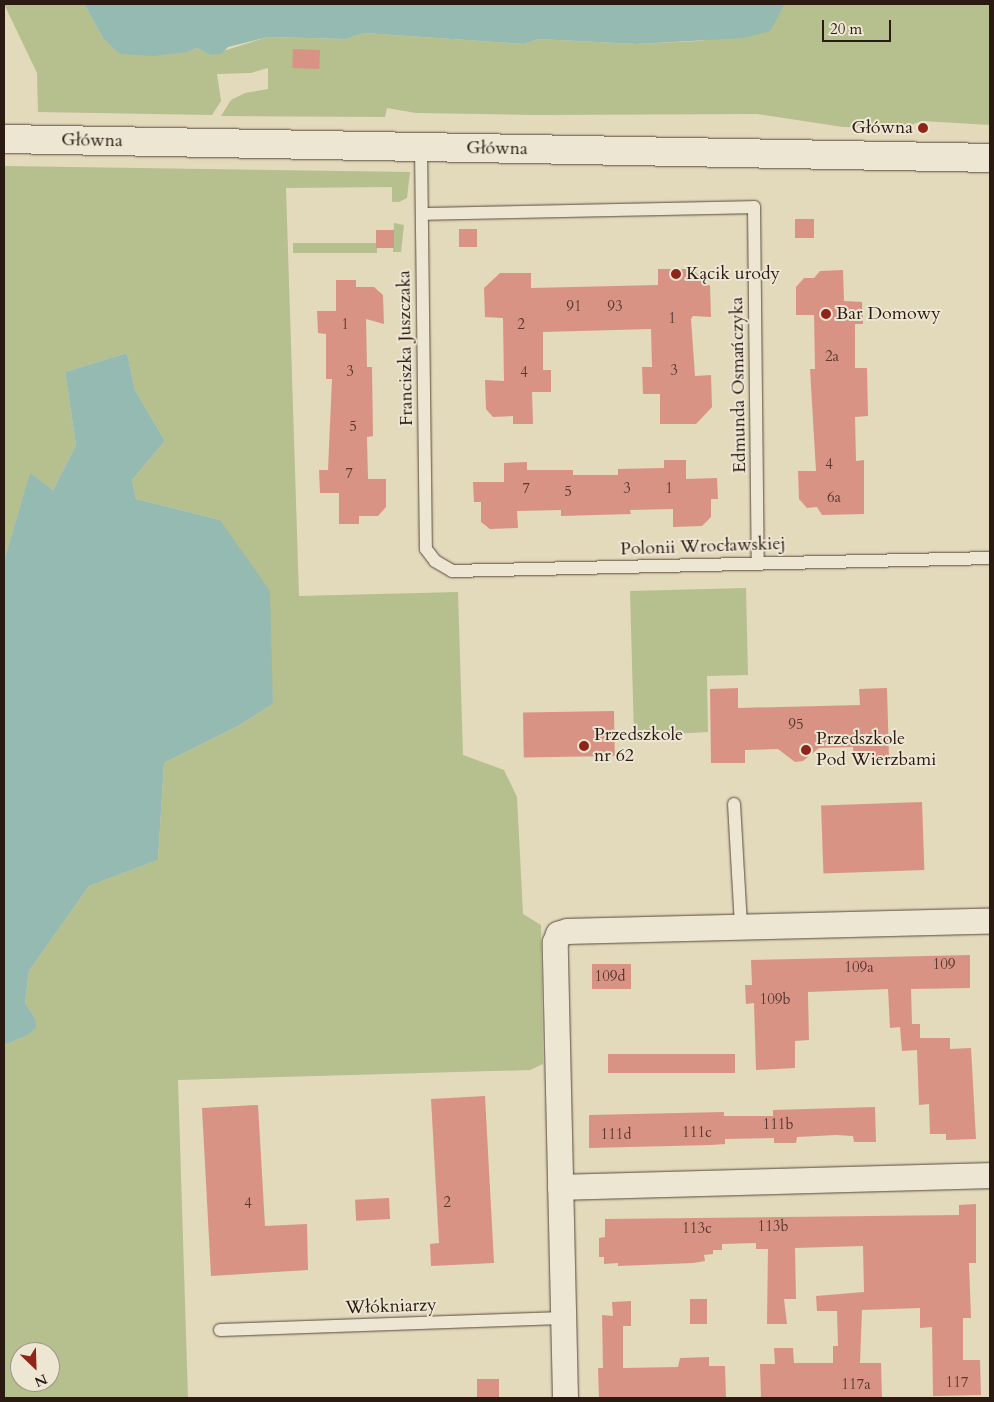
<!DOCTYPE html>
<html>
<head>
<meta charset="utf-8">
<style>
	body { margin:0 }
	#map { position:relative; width:994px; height:1402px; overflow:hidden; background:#e3d9bb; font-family:Cardo,serif }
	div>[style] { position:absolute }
	.green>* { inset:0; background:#b6bf8e; transform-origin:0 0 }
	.water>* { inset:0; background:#95bab1 }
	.building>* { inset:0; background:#d99385; transform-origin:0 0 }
	.roads { filter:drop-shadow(0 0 1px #584a3c) drop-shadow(0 0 1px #584a3c) }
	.lane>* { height:12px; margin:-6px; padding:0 6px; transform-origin:6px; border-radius:6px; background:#ede6d3 }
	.street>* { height:25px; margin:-12.5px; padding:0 12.5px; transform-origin:12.5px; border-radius:12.5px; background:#ede6d3 }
	.secondary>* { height:28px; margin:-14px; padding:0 14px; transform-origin:14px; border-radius:14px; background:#ede6d3 }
	.dots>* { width:14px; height:14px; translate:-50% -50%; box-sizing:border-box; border:2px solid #ede6d3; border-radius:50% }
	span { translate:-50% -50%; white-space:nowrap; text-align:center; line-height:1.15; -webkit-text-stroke:4px #ede6d3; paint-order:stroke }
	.number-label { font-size:15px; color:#56382e }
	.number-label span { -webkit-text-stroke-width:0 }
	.poi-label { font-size:18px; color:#2a1a11 }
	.right { translate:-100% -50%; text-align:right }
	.left { translate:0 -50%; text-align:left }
	.street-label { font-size:18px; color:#2a1a11 }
	.frame { position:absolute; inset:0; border:5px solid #2a1a11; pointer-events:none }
	.north { position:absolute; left:10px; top:1342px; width:50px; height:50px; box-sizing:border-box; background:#ede6d3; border:1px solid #9f9485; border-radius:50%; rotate:156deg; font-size:14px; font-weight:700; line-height:20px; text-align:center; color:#2a1a11 }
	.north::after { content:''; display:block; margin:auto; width:18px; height:22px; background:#8f2418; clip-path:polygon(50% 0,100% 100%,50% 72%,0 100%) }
	.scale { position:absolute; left:822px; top:20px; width:69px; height:22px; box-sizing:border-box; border:2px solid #2a1a11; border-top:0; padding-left:6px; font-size:15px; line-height:18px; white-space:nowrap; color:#2a1a11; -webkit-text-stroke:4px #ede6d3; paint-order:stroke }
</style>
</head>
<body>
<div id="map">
	<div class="green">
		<i style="clip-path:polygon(4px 4px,84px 4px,103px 38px,188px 52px,197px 48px,210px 55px,268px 37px,346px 39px,364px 33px,524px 44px,538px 39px,636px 44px,699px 41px,769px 31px,785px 4px,990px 4px,990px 125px,923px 121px,901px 128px,843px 127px,757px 114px,534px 115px,416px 113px,387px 108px,385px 117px,221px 116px,231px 100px,245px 93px,268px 89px,268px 68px,251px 73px,217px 74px,221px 101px,212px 115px,38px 112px,37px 73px)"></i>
		<i style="clip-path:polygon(evenodd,4px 166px,410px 172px,407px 198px,399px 202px,392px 202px,392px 187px,286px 188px,299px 596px,458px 592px,463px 755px,504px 770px,517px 797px,523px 914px,541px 925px,543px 1064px,530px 1070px,178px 1080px,188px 1398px,4px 1398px,4px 1045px,26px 1036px,35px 1018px,25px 1003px,29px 971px,89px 886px,158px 860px,164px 763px,238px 726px,273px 704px,271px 672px,220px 520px,136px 499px,132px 480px,165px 441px,135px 390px,127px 353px,65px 372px,76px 445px,53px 490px,30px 474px,4px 561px,4px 166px,20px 1352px,50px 1352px,50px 1382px,20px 1382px,20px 1352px)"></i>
		<i style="clip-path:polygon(394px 223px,404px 225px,401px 252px,393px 252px)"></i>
		<i style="left:293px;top:243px;width:84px;height:10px"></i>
		<i style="clip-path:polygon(746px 588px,748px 675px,707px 676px,708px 732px,634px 736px,630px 591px)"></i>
	</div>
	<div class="water">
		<i style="clip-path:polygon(84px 4px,785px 4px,770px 31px,744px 38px,636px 44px,538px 39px,524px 44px,364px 33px,346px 39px,268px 37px,228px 47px,221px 54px,210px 55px,197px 48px,188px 52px,153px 56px,120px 54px,103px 38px)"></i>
		<i style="clip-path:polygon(127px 353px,135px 390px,165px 441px,132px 480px,136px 499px,220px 520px,270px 591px,273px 704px,238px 726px,164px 763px,158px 860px,89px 886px,29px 971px,25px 1003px,35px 1018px,36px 1028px,26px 1036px,4px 1045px,4px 561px,30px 473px,53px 490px,76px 445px,65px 372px)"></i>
	</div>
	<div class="building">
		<i style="left:293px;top:49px;width:27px;height:19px;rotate:2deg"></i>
		<i style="left:814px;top:219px;width:19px;height:19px;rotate:90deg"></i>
		<i style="left:477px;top:229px;width:18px;height:18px;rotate:90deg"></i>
		<i style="left:394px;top:230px;width:18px;height:18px;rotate:90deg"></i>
		<i style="clip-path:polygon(658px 269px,692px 269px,710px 286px,711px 317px,693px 316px,691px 319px,695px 376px,711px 375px,712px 407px,696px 424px,660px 424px,660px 394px,643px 394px,642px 367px,652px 367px,651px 329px,543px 332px,543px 370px,551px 370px,551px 392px,532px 392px,533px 424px,513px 424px,513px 416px,493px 417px,486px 409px,485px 380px,504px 381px,503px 318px,485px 317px,484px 288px,500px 273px,531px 273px,531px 288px,658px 285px)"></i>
		<i style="clip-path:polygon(843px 270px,844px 301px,862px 302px,863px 324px,855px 324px,855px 368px,867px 368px,868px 416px,855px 417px,856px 461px,864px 460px,864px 514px,822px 515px,817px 507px,807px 508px,799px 499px,798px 471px,816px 471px,810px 369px,815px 369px,814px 315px,796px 315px,796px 287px,804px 278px,814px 278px,820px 271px)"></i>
		<i style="clip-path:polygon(336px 280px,356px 280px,356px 287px,374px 287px,383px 295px,384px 324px,366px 319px,367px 367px,372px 367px,373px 436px,367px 437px,368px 479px,386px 479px,386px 507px,378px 516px,359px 516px,359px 524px,339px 524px,339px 493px,320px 493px,319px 470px,328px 470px,332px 379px,326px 379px,326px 334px,318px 333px,317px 311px,336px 311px)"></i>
		<i style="clip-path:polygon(664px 460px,686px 460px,686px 479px,717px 478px,718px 499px,711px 499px,711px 517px,702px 526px,673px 527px,673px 509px,630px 510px,631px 514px,561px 516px,561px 510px,517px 511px,518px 528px,490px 529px,481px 522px,481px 502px,474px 502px,473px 482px,504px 482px,504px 463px,527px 462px,527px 470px,573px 470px,573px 475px,618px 475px,618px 469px,664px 468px)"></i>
		<i style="clip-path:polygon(738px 688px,738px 708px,860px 705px,859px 689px,887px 688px,889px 759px,854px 760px,853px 747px,819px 748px,803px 761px,795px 762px,778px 749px,745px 750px,745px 763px,711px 763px,710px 689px)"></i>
		<i style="left:614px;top:711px;width:45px;height:91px;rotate:89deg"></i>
		<i style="left:922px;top:802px;width:68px;height:101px;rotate:88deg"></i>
		<i style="clip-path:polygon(970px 955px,970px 988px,911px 989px,912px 1024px,920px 1024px,920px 1038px,950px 1038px,950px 1049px,971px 1048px,976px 1139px,946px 1140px,946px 1134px,930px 1134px,929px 1104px,919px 1105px,917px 1050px,902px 1051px,900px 1027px,890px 1028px,888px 989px,808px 992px,809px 1040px,795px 1041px,795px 1068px,756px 1070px,754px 1003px,746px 1004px,745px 985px,752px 985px,751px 960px)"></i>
		<i style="left:631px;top:964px;width:25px;height:39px;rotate:90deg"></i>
		<i style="left:608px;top:1054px;width:127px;height:19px"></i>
		<i style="clip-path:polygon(485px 1096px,494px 1263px,431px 1266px,430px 1244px,439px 1243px,431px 1099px)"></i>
		<i style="clip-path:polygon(258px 1105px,265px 1226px,307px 1224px,308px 1270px,211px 1276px,202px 1108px)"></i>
		<i style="clip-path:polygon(875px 1107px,876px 1142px,854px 1142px,853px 1136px,836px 1135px,797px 1137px,796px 1143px,774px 1143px,774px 1138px,725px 1139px,725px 1144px,711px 1145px,589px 1148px,589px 1115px,724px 1112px,724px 1116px,773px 1116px,773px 1110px)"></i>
		<i style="left:389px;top:1198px;width:21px;height:34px;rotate:87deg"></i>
		<i style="clip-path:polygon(976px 1204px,976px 1263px,969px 1263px,971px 1318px,963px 1318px,963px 1360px,980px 1360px,981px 1395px,933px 1396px,932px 1327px,920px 1328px,920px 1308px,862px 1310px,860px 1363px,881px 1363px,882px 1397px,761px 1398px,760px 1364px,775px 1364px,774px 1348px,793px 1348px,794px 1363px,833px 1363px,833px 1346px,838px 1346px,837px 1311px,817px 1311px,816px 1296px,864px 1292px,863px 1246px,795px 1248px,796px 1299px,784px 1299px,787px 1324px,767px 1324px,768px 1249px,756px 1249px,756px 1243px,722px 1244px,722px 1250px,713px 1250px,713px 1254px,704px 1255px,705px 1261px,693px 1263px,618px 1266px,618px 1263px,604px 1264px,604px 1257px,599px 1257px,599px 1238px,605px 1237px,605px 1219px,959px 1215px,959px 1205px)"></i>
		<i style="left:690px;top:1299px;width:17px;height:25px"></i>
		<i style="clip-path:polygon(631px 1301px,631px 1326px,623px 1326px,623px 1368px,678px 1367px,680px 1358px,709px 1357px,709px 1366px,725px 1366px,726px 1398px,599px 1398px,598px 1368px,603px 1368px,602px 1315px,613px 1316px,612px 1302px)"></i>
		<i style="left:477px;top:1379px;width:22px;height:19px"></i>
	</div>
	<div class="roads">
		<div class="lane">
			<i style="left:421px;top:147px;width:402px;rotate:89.3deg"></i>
			<i style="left:426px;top:549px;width:15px;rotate:53deg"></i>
			<i style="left:435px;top:561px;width:20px;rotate:30deg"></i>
			<i style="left:452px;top:571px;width:538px;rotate:-1.38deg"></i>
			<i style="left:422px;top:214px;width:332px;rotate:-1.2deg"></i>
			<i style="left:754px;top:207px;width:356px;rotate:89.4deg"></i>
			<i style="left:734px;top:804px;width:123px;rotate:86.7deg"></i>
			<i style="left:220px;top:1330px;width:343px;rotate:-2deg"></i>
		</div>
		<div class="street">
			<i style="left:560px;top:1187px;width:430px;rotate:-1.6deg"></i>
			<i style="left:565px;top:1398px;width:456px;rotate:-91.3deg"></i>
			<i style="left:555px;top:942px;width:9px;rotate:-69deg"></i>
			<i style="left:558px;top:934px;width:9px;rotate:-18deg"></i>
			<i style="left:567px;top:931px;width:423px;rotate:-1.4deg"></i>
		</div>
		<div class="secondary">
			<i style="left:4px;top:139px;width:986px;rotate:1.1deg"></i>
		</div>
	</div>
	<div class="dots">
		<i style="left:923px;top:128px;background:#8f2418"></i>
		<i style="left:676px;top:274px;background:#8f2418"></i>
		<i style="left:826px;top:314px;background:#8f2418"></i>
		<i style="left:584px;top:746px;background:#8f2418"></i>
		<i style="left:806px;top:750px;background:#8f2418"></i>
	</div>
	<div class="number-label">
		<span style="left:574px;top:307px">91</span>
		<span style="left:615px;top:307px">93</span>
		<span style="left:672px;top:319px">1</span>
		<span style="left:345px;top:325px">1</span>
		<span style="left:521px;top:325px">2</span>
		<span style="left:832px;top:357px">2a</span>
		<span style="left:674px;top:371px">3</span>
		<span style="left:350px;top:372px">3</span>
		<span style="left:524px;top:373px">4</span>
		<span style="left:353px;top:427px">5</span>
		<span style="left:829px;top:465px">4</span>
		<span style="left:349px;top:474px">7</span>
		<span style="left:526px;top:489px">7</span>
		<span style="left:627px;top:489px">3</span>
		<span style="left:669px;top:489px">1</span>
		<span style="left:568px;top:492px">5</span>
		<span style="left:834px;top:498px">6a</span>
		<span style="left:796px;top:725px">95</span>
		<span style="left:944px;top:965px">109</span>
		<span style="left:859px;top:968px">109a</span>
		<span style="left:610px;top:977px">109d</span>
		<span style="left:775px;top:1000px">109b</span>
		<span style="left:778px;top:1125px">111b</span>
		<span style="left:697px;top:1133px">111c</span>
		<span style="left:616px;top:1135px">111d</span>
		<span style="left:447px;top:1203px">2</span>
		<span style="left:248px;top:1204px">4</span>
		<span style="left:773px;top:1227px">113b</span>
		<span style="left:697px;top:1229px">113c</span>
		<span style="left:957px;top:1383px">117</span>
		<span style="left:856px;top:1385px">117a</span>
	</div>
	<div class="poi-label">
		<span class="right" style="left:913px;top:128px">Główna</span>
		<span class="left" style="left:686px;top:274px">Kącik urody</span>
		<span class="left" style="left:836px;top:314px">Bar Domowy</span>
		<span class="left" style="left:594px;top:746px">Przedszkole<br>nr 62</span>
		<span class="left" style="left:816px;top:750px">Przedszkole<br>Pod Wierzbami</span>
	</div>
	<div class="street-label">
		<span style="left:92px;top:141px;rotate:1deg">Główna</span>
		<span style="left:497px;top:149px;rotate:1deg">Główna</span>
		<span style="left:406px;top:348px;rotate:-91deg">Franciszka Juszczaka</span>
		<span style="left:739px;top:385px;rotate:-91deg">Edmunda Osmańczyka</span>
		<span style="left:703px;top:547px;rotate:-2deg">Polonii Wrocławskiej</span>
		<span style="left:391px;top:1307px;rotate:-2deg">Włókniarzy</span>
	</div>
	<div class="frame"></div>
	<div class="north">N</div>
	<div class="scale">20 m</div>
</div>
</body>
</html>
